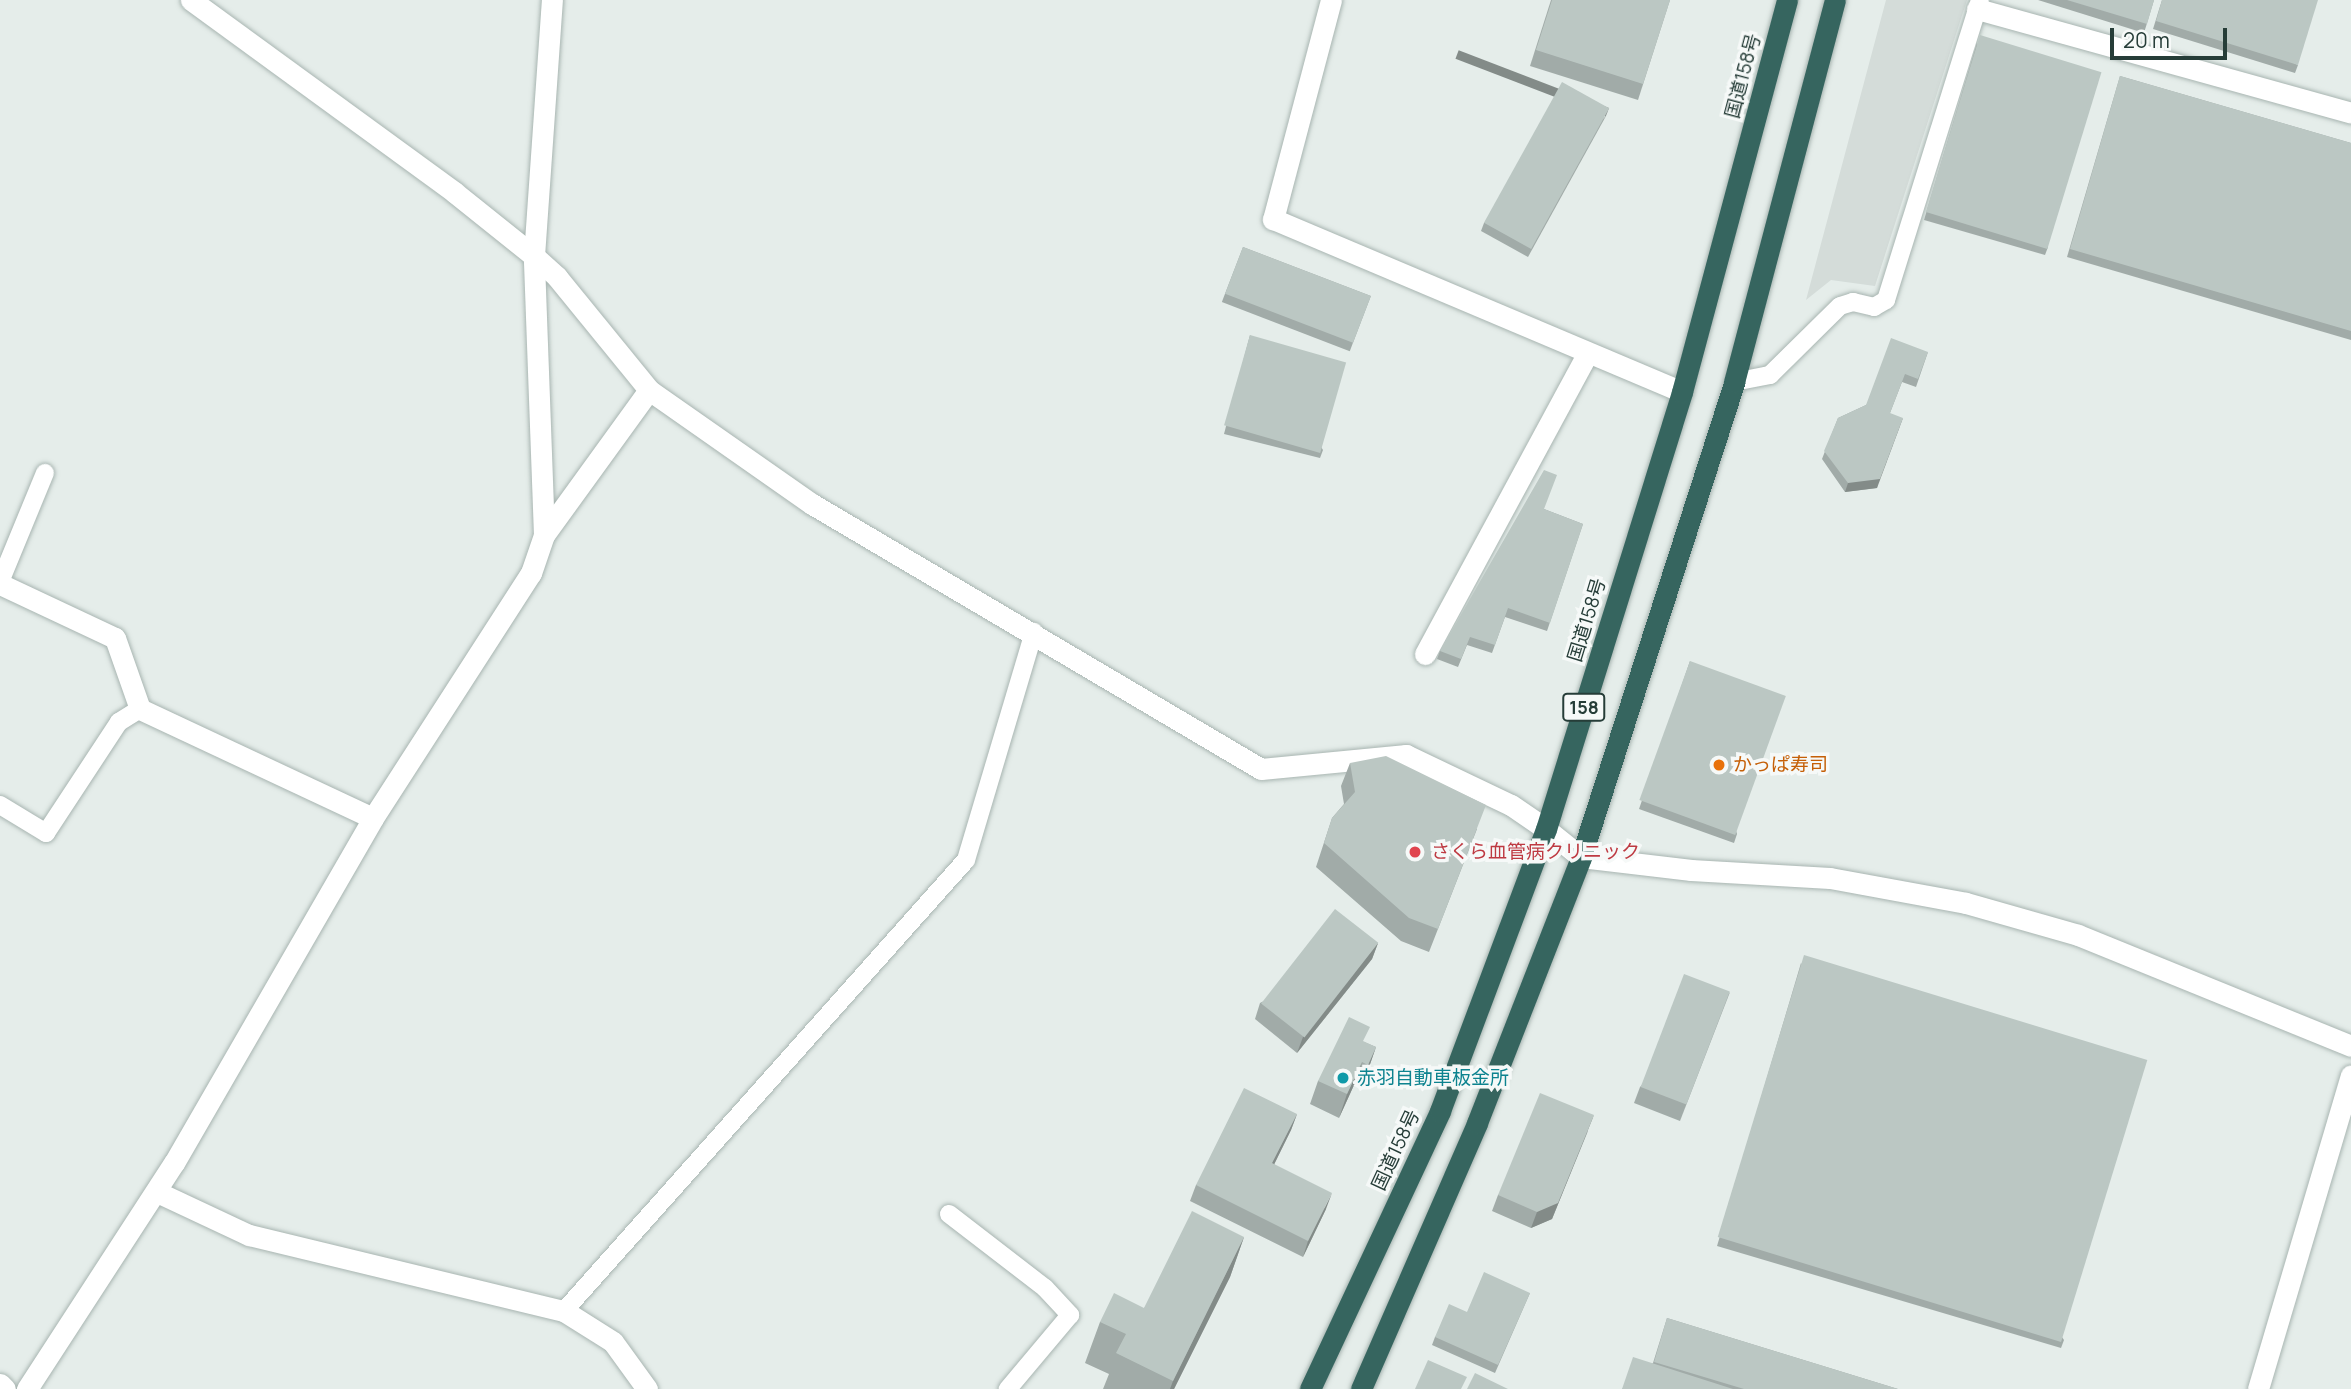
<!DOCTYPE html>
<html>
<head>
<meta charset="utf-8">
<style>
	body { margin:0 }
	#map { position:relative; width:2351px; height:1389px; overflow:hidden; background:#e5edea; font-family:Manrope,"Noto Sans JP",sans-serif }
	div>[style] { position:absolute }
	.built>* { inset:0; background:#d4dcd9 }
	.roads { filter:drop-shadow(0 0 2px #a8b5b1) drop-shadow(0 0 2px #a8b5b1) }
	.lane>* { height:18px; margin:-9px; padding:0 9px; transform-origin:9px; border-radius:9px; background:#fff }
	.street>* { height:21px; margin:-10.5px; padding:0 10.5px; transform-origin:10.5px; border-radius:10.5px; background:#fff }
	.secondary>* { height:21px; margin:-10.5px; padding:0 10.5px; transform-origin:10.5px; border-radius:10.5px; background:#fff }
	.highway>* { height:21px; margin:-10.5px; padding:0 10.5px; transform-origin:10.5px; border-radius:10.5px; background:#36655f }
	.wall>* { inset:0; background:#a1aba8; transform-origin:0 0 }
	.shaded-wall>* { inset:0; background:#838b88; transform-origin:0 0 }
	.building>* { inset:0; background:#bbc7c3; transform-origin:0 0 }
	.dots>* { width:19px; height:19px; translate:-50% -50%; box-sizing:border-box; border:4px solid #f6f9f8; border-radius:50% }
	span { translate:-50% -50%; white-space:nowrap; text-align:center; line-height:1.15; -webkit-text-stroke:7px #f6f9f8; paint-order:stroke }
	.shield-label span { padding:2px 5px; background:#f6f9f8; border:2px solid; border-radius:5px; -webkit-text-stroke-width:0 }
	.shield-label { font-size:18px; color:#263d38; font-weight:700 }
	.street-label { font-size:19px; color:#263d38 }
	.food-label { font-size:19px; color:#c56008 }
	.left { translate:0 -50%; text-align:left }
	.health-label { font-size:19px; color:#be3a42 }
	.culture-label { font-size:19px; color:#0d838f }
	.scale { position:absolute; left:2110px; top:28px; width:117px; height:32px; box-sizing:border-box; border:4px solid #263d38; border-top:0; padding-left:9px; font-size:21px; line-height:24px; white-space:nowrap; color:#263d38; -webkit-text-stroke:5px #f6f9f8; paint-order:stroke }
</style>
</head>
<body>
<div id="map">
	<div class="built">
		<i style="clip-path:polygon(1886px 0,1967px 0,1875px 286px,1831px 280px,1806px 300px)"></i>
	</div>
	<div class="roads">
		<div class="lane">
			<i style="left:1734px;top:382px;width:37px;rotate:-11deg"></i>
			<i style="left:1770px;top:375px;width:98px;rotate:-44.6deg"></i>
			<i style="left:1840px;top:306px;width:14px;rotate:-17deg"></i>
			<i style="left:1853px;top:302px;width:22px;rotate:13deg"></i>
			<i style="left:1874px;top:307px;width:14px;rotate:-30deg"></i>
			<i style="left:1886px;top:300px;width:314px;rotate:-72.6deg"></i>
			<i style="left:0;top:582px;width:118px;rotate:-67.6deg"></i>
			<i style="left:0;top:805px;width:54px;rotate:31.3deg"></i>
			<i style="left:46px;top:833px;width:133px;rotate:-56.7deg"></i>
			<i style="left:119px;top:722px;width:25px;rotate:-32deg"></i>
			<i style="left:949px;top:1214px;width:121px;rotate:37.6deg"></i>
			<i style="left:1045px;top:1288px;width:37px;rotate:47deg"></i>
			<i style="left:1070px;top:1315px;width:97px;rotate:130deg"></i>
			<i style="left:564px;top:1311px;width:604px;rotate:-48.29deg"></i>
			<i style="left:966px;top:860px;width:238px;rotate:-73.4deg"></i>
		</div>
		<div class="street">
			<i style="left:191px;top:0;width:326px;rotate:36.1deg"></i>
			<i style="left:454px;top:192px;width:102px;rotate:38.7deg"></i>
			<i style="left:534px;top:256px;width:31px;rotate:42deg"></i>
			<i style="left:557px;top:277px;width:146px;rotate:50.8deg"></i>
			<i style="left:649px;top:390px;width:199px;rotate:35deg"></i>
			<i style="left:812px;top:504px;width:521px;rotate:30.55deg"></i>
			<i style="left:1261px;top:769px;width:146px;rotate:-5.5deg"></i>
			<i style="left:1406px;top:755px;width:116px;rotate:25.5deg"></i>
			<i style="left:1511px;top:805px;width:42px;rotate:34.4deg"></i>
			<i style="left:1331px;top:0;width:227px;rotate:104.8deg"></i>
			<i style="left:1273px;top:219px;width:444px;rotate:22.9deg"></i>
			<i style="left:1977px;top:9px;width:388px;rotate:15.5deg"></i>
			<i style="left:544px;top:535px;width:179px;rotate:-54.1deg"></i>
			<i style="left:0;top:584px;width:127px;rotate:25.2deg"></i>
			<i style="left:115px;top:638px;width:75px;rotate:70.6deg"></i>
			<i style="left:140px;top:709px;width:257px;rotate:25.1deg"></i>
			<i style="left:1425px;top:654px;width:341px;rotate:-61.6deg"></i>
			<i style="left:174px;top:1163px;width:398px;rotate:-60deg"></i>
			<i style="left:373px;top:818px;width:292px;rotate:-57.2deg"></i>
			<i style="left:531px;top:573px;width:40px;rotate:-71.1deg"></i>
			<i style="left:544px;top:535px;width:279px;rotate:-92.1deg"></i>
			<i style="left:534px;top:256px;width:257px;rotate:-86deg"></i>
			<i style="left:157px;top:1192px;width:102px;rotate:25.1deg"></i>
			<i style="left:249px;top:1235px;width:324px;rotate:13.6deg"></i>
			<i style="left:564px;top:1311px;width:58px;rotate:32.3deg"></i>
			<i style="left:613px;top:1342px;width:58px;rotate:54.1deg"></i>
			<i style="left:0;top:1384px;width:7px;rotate:45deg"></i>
			<i style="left:2258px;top:1389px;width:327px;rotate:-73.5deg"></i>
		</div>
		<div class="secondary">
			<i style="left:1546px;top:829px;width:45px;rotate:38.7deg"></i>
			<i style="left:1581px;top:857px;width:111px;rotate:6.7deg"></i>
			<i style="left:1691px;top:870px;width:139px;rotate:3.3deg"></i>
			<i style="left:1830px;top:878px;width:138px;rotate:10.4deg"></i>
			<i style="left:1966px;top:903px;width:116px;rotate:15.9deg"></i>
			<i style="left:2078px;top:935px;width:295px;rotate:22.1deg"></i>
			<i style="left:27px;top:1389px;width:270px;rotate:-57deg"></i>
		</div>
		<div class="highway">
			<i style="left:1310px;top:1389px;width:307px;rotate:-64.9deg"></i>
			<i style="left:1440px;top:1111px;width:301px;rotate:-69.4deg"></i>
			<i style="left:1546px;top:829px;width:458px;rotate:-72.7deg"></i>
			<i style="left:1682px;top:392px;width:406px;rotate:-75deg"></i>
			<i style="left:1361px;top:1389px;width:290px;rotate:-66.4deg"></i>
			<i style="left:1477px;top:1123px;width:286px;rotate:-68.6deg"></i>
			<i style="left:1581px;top:857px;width:499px;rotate:-72.1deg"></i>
			<i style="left:1734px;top:382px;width:395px;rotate:-75.2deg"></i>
		</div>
	</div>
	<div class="wall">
		<i style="clip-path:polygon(1551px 0,1670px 0,1638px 100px,1530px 66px)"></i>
		<i style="clip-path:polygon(2038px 0,2154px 0,2144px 33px)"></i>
		<i style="clip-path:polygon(2162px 0,2298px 65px,2295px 73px,2153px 29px)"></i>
		<i style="clip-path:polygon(1977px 43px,2048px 247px,2045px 255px,1924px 220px)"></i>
		<i style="clip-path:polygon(2120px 76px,2351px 143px,2351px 340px,2067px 257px)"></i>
		<i style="clip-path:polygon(1606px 116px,1528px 257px,1481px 231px,1484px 223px)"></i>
		<i style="left:1243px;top:247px;width:137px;height:59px;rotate:21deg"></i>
		<i style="clip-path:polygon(1250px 335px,1323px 450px,1320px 458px,1224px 434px)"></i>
		<i style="clip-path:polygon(1928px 352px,1916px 387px,1902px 382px,1890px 413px,1877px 488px,1845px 492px,1822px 459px,1838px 418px,1866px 405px)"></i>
		<i style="clip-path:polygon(1544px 509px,1583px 524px,1547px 631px,1505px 617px,1492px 653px,1467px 645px,1458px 667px,1437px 659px,1440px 651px)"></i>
		<i style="clip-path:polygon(1690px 661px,1737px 834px,1734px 843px,1639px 809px)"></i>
		<i style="clip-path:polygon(1350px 763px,1477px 829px,1429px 952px,1401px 941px,1316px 867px,1332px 818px,1344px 804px,1341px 786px)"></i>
		<i style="clip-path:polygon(1378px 943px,1372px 959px,1297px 1053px,1255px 1019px,1260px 1003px)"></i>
		<i style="clip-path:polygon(1801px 963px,2064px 1340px,2061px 1348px,1717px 1246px)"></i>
		<i style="clip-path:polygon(1730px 992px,1680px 1121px,1634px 1103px,1640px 1087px)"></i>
		<i style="clip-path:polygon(1364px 1042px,1376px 1047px,1368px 1070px,1360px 1088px,1354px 1085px,1339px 1118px,1310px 1104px,1318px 1081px)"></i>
		<i style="clip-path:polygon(1297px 1114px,1291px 1130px,1274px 1164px,1326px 1209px,1303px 1257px,1190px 1201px,1196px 1185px)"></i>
		<i style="clip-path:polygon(1588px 1131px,1552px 1219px,1531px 1228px,1492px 1211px,1498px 1195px)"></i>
		<i style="clip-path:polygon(1244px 1237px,1230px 1277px,1174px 1389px,1103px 1389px,1109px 1374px,1085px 1363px,1100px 1322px,1144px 1308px)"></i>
		<i style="clip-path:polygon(1530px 1293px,1495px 1373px,1432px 1345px,1435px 1337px,1467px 1312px)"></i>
		<i style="clip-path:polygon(1667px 1318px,1898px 1389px,1622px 1389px,1653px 1363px)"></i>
	</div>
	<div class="shaded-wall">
		<i style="left:1609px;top:108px;width:9px;height:161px;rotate:111deg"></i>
		<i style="clip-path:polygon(1903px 418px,1877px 488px,1845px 492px,1848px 483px)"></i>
		<i style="clip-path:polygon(1378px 943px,1372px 959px,1297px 1053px,1303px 1037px)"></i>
		<i style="clip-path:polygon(1376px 1047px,1368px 1070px,1360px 1088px,1368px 1065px)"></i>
		<i style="clip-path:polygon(1362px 1062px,1354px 1085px,1339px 1118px,1347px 1094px)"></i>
		<i style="clip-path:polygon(1297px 1114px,1291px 1130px,1267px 1179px,1272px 1163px)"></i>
		<i style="clip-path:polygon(1594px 1115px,1552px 1219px,1531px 1228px,1537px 1212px)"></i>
		<i style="clip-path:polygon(1332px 1193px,1326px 1209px,1303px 1257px,1308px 1241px)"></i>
		<i style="clip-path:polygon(1244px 1237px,1230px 1277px,1174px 1389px,1170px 1389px,1173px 1381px)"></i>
	</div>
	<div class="building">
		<i style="clip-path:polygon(1552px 0,1670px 0,1643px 84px,1536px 50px)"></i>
		<i style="clip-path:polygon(2067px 0,2154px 0,2147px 24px)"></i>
		<i style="clip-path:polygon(2162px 0,2318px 0,2298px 65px,2156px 21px)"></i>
		<i style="left:1980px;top:35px;width:127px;height:185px;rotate:17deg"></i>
		<i style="clip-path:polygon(2120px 76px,2351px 143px,2351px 331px,2070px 249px)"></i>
		<i style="left:1562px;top:82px;width:54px;height:161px;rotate:29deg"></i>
		<i style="left:1243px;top:247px;width:137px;height:50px;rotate:21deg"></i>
		<i style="left:1250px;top:335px;width:100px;height:94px;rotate:16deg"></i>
		<i style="clip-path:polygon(1891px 338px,1928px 352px,1918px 379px,1905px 374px,1890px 413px,1903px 418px,1880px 479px,1848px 483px,1824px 451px,1838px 418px,1866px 405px)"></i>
		<i style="clip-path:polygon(1544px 470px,1557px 475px,1544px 509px,1583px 524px,1550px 623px,1508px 608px,1495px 645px,1470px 637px,1461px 659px,1440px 651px)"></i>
		<i style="left:1690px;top:661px;width:102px;height:148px;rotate:20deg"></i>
		<i style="clip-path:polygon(1386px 756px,1486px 805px,1438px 929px,1409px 918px,1324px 843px,1332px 818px,1355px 792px,1350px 763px)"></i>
		<i style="left:1335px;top:909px;width:55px;height:120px;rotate:38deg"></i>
		<i style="left:1804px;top:955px;width:359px;height:295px;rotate:17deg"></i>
		<i style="left:1684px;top:974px;width:49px;height:121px;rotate:21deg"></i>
		<i style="clip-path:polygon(1349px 1017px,1370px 1027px,1363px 1041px,1376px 1047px,1368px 1065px,1362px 1062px,1347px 1094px,1318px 1081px)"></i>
		<i style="clip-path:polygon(1244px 1088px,1297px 1114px,1272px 1163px,1332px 1193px,1308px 1241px,1196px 1185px)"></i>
		<i style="clip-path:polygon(1540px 1093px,1594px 1115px,1558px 1203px,1537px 1212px,1498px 1195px)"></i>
		<i style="clip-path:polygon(1192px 1211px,1244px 1237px,1173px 1381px,1116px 1353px,1126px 1334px,1100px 1322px,1114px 1293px,1144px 1308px)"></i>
		<i style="clip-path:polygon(1484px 1272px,1530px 1293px,1498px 1365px,1435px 1337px,1449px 1304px,1467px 1312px)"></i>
		<i style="clip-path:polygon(1667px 1318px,1898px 1389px,1744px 1389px,1654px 1362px)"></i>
		<i style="clip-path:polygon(1633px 1357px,1733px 1389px,1622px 1389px)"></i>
		<i style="clip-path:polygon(1428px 1360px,1467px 1377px,1461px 1389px,1415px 1389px)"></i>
		<i style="clip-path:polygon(1475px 1373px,1508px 1389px,1467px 1389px)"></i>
	</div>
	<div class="dots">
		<i style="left:1719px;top:765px;background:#e8710a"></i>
		<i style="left:1415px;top:852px;background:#e0444e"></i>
		<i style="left:1343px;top:1078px;background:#0f9aa8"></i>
	</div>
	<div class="shield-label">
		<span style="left:1584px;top:707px">158</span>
	</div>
	<div class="street-label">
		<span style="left:1743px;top:76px;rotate:-75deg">国道158号</span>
		<span style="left:1587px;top:620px;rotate:-73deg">国道158号</span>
		<span style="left:1396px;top:1150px;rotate:-65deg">国道158号</span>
	</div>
	<div class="food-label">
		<span class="left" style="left:1733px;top:765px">かっぱ寿司</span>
	</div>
	<div class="health-label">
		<span class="left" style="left:1431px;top:852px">さくら血管病クリニック</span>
	</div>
	<div class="culture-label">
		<span class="left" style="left:1357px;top:1078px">赤羽自動車板金所</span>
	</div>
	<div class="scale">20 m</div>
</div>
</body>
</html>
